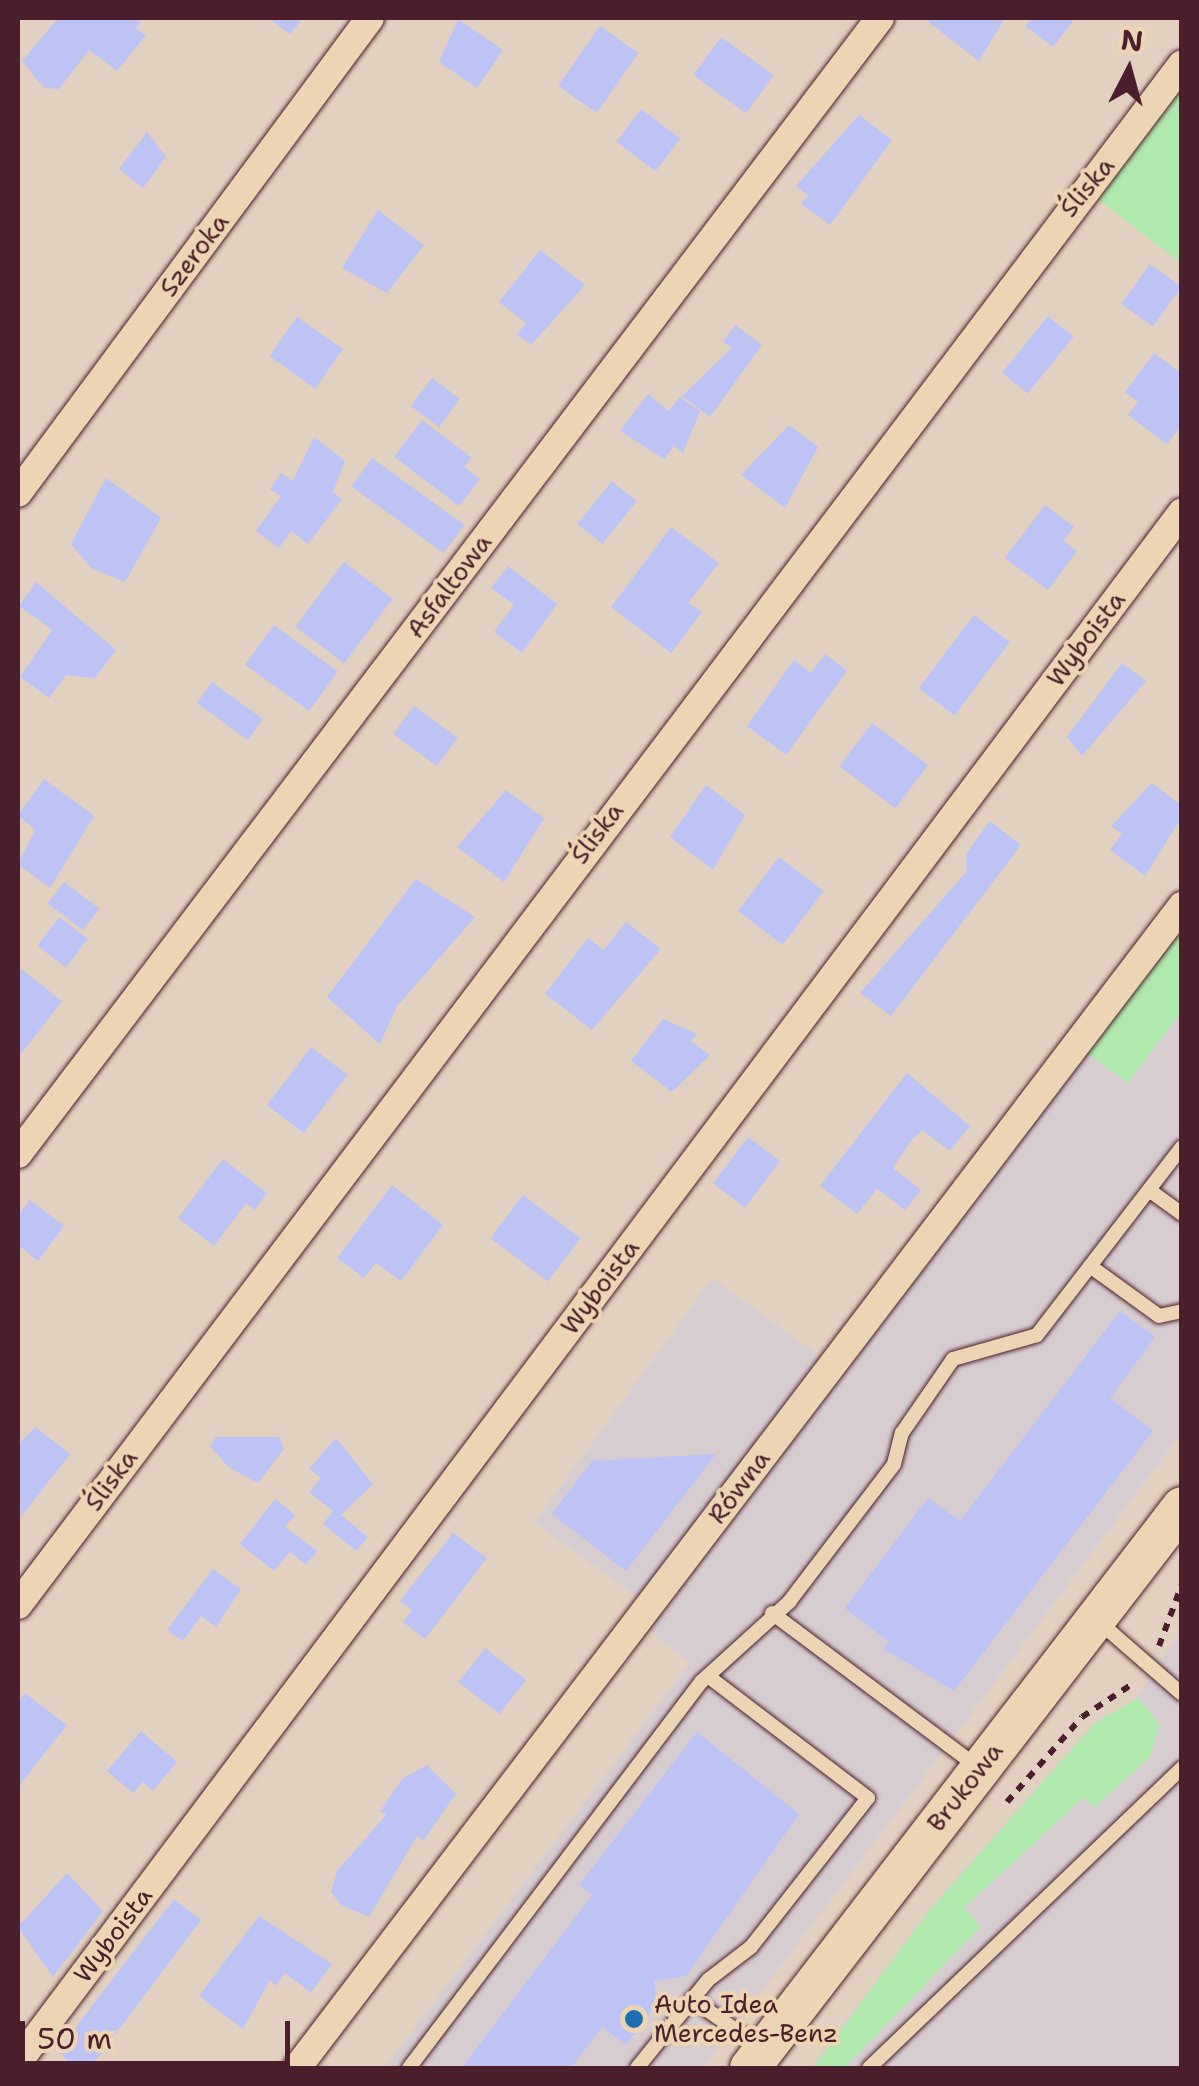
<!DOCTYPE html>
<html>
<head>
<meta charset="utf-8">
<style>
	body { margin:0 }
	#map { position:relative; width:1199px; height:2086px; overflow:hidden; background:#e2d1c1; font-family:"Shantell Sans",sans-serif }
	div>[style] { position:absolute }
	.built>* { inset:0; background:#d7cdd1; transform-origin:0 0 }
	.green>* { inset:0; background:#afe9ae }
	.building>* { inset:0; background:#bdc3f5; transform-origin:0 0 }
	.path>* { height:6px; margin-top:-3px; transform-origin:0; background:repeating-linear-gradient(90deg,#4a1f2b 0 8px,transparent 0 16px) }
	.roads { filter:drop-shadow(0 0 2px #4a1f2b) drop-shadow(0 0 2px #4a1f2b) }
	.lane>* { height:14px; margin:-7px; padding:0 7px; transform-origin:7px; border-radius:7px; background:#ebd5b4 }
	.street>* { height:28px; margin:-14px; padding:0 14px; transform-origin:14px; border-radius:14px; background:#ebd5b4 }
	.secondary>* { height:40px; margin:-20px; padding:0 20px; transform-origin:20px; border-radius:20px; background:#ebd5b4 }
	.dots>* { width:28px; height:28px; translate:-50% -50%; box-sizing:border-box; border:5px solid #ebd5b4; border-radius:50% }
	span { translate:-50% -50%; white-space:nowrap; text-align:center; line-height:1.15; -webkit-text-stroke:8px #ebd5b4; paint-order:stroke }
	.street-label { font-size:25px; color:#4a1f2b }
	.poi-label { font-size:25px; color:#4a1f2b }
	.left { translate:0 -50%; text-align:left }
	.frame { position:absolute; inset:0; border:20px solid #4a1f2b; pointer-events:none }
	.north { position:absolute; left:1079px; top:20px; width:100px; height:100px; -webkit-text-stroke:8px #ebd5b4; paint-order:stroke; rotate:6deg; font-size:28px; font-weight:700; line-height:40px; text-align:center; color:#4a1f2b }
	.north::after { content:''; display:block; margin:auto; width:35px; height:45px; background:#4a1f2b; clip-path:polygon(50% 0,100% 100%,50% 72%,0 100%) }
	.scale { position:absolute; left:20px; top:2021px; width:270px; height:45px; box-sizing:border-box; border:5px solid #4a1f2b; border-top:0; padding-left:12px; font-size:30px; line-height:35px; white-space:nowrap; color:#4a1f2b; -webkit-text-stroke:8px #ebd5b4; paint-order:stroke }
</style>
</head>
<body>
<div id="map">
	<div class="built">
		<i style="clip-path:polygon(1181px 1012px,1181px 1434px,909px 1797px,703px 2068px,384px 2068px,690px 1662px,650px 1632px,1087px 1053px,1128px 1083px)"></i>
		<i style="left:712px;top:1278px;width:133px;height:302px;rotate:36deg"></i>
		<i style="clip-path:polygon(1181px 1631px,1181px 2068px,811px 2068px,927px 1912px,1095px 1722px,1135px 1700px)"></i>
	</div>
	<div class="green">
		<i style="clip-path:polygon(1181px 90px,1182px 90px,1181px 263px,1098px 199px)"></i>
		<i style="clip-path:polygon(1181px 927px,1181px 1012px,1128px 1083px,1087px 1053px)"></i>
		<i style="clip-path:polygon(1138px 1698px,1160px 1724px,1150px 1757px,1094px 1808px,1084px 1797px,964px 1908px,981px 1927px,844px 2068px,813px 2068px,928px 1912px,1095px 1723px)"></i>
	</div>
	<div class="building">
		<i style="clip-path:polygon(58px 18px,143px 18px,136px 28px,146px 35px,117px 71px,89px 50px,59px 89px,44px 88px,22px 61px)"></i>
		<i style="clip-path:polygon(268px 18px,303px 18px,290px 34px)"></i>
		<i style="clip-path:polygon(1005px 18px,979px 61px,927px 21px,930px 18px)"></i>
		<i style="clip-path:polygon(1032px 18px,1075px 18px,1053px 47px,1025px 26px)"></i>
		<i style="clip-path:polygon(458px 19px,503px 50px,477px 88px,439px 62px)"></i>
		<i style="left:600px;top:26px;width:47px;height:73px;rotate:35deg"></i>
		<i style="left:721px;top:37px;width:65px;height:47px;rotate:36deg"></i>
		<i style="left:641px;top:109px;width:49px;height:41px;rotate:37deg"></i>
		<i style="clip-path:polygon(859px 115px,892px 140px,830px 225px,801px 204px,808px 195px,796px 186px)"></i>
		<i style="clip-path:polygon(147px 132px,166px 157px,143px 188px,119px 169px)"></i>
		<i style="clip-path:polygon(378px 210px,424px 245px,387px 293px,342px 268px)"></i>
		<i style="clip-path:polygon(540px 250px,585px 285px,531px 345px,517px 334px,526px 323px,499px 302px)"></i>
		<i style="left:1150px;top:264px;width:39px;height:49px;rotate:36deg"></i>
		<i style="left:1048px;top:316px;width:33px;height:73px;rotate:39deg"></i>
		<i style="left:297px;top:317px;width:56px;height:48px;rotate:35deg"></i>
		<i style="clip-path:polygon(735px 325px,762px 345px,710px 417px,682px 396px,732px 348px,723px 342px)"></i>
		<i style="clip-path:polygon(1154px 353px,1182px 374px,1182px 425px,1167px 444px,1128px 415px,1138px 402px,1125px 392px)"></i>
		<i style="left:432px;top:378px;width:35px;height:35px;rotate:37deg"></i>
		<i style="clip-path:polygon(648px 394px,669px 411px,680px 397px,700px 411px,683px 453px,674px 446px,664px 459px,620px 431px)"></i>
		<i style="clip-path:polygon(422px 420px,472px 458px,464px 467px,480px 479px,459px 506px,394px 457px)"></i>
		<i style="clip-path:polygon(789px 425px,818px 447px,785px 508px,741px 475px)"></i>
		<i style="clip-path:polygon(314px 437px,345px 461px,333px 492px,342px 499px,308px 544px,291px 531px,279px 548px,256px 531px,281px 496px,270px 489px,281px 473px,293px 481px)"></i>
		<i style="left:372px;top:458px;width:114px;height:35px;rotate:36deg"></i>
		<i style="clip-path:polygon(106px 478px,161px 518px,125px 582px,91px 568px,71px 544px)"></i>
		<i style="left:612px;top:481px;width:32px;height:55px;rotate:39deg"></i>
		<i style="clip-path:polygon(1045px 505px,1074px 527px,1063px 541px,1077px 551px,1048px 590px,1005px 558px)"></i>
		<i style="clip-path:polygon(671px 527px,719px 563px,688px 603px,702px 612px,671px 653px,611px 607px)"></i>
		<i style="left:344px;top:562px;width:61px;height:81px;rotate:37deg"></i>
		<i style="clip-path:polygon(508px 566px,557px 604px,522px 653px,494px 632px,514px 605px,491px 588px)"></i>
		<i style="clip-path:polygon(36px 582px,116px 650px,95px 678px,66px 675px,49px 698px,20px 677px,52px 630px,19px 606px)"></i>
		<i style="left:974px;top:615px;width:45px;height:92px;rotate:37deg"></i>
		<i style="left:274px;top:625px;width:79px;height:49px;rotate:36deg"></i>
		<i style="clip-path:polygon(825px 654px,847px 671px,786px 755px,747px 726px,794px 660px,811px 673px)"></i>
		<i style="clip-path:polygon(1122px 663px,1146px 681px,1082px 756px,1067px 737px)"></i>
		<i style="left:212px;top:682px;width:63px;height:26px;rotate:36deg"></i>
		<i style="left:414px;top:706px;width:54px;height:35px;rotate:36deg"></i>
		<i style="left:872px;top:723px;width:70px;height:54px;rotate:37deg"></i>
		<i style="clip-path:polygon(44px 779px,94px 816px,50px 888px,18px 864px,35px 830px,18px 815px)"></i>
		<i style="clip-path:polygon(1152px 783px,1182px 806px,1182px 817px,1145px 876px,1110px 850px,1122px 834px,1111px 826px)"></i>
		<i style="clip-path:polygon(706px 785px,745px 815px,713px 870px,670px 837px)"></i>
		<i style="clip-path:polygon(506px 790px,544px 818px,504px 882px,457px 847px)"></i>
		<i style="clip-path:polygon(990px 821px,1021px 845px,891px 1016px,860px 993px,967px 871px,966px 854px)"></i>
		<i style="left:779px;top:857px;width:56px;height:68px;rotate:37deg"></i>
		<i style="clip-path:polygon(416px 879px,475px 917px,397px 1006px,380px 1044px,327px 997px)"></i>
		<i style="left:64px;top:882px;width:44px;height:27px;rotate:37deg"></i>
		<i style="left:59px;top:917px;width:36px;height:36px;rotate:37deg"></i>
		<i style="clip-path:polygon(626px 922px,661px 949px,592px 1030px,545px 994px,588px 938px,604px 950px)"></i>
		<i style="clip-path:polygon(21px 969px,62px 1001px,18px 1058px,18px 973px)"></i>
		<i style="clip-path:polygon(663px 1019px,697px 1034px,691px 1041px,710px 1055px,672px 1092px,631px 1061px)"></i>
		<i style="left:311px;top:1047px;width:46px;height:73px;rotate:37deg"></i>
		<i style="clip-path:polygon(907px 1073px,970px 1126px,950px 1151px,922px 1130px,910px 1142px,893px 1168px,921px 1190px,905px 1210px,877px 1189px,857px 1214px,820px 1186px)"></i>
		<i style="left:748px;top:1137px;width:40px;height:58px;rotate:37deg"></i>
		<i style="clip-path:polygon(223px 1159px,267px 1193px,255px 1210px,246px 1203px,214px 1246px,178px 1218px)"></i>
		<i style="clip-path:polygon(392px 1185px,443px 1225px,401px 1281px,376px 1263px,364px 1278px,337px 1258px)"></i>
		<i style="left:523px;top:1195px;width:72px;height:54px;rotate:37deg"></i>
		<i style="clip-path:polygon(30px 1200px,64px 1226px,38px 1261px,18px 1245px,18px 1216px)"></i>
		<i style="clip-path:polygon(1120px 1311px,1155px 1337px,1110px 1398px,1153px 1431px,954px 1691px,884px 1649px,889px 1642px,845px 1608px,928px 1498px,960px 1521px)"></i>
		<i style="clip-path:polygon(35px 1427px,70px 1454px,21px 1517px,18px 1445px)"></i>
		<i style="clip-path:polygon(216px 1437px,279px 1437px,284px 1449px,258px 1483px,228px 1467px,210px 1446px)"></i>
		<i style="clip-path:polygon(336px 1438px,373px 1484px,341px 1515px,368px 1537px,356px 1551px,323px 1524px,333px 1511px,309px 1492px,321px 1478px,309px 1469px)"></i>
		<i style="clip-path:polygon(716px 1454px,626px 1571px,552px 1514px,592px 1461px)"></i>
		<i style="clip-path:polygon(275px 1499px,295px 1515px,285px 1527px,317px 1551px,306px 1565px,290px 1552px,274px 1571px,240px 1544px)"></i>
		<i style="clip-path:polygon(453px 1533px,487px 1558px,425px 1639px,403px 1622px,412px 1610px,400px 1601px)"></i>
		<i style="clip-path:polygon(213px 1569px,241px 1589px,216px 1627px,201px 1616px,183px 1641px,167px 1630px)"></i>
		<i style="left:485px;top:1648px;width:52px;height:43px;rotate:38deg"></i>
		<i style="clip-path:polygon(25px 1693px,67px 1725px,18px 1787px,18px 1702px)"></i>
		<i style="clip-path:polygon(141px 1731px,177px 1762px,153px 1791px,143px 1782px,133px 1793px,107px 1771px)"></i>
		<i style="clip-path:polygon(697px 1732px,799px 1814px,686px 1976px,654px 1981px,657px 2004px,626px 2045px,602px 2027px,571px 2068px,462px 2068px,592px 1895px,579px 1885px)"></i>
		<i style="clip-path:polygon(427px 1765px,456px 1794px,423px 1841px,417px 1836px,369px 1917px,341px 1905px,331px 1892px,337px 1871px,386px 1815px,380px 1811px,402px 1779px)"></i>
		<i style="clip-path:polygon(67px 1873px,103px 1911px,53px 1977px,18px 1927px)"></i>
		<i style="clip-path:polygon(174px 1899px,201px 1920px,90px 2068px,74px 2068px,58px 2050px)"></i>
		<i style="clip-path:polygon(259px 1916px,332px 1964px,311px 1993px,285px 1973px,276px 1986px,270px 1980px,243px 2029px,199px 1996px)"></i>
	</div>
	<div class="path">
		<i style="left:1159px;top:1646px;width:66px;rotate:-69.6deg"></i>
		<i style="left:1007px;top:1802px;width:113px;rotate:-48.6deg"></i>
		<i style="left:1082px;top:1717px;width:62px;rotate:-33.2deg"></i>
	</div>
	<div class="roads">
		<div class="lane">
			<i style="left:1149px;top:1190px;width:41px;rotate:36deg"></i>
			<i style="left:1090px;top:1266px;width:85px;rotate:35.9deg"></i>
			<i style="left:1159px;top:1316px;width:24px;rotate:-12deg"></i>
			<i style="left:772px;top:1613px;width:259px;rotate:36.8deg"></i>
			<i style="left:1098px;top:1621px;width:111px;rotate:41deg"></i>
			<i style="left:692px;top:1999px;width:85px;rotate:35.4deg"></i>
			<i style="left:409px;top:2068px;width:485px;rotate:-52.9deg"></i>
			<i style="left:702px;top:1681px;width:118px;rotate:-42.2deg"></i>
			<i style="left:789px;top:1602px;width:173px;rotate:-52.7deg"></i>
			<i style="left:894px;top:1464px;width:32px;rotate:-76deg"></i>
			<i style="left:902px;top:1433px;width:90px;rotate:-55.4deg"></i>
			<i style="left:953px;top:1359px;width:87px;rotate:-15.9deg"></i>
			<i style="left:1037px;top:1335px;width:237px;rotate:-52.4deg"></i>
			<i style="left:637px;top:2068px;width:113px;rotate:-51.1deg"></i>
			<i style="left:708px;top:1980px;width:54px;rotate:-37.5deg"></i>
			<i style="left:751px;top:1947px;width:189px;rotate:-51.9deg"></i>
			<i style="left:868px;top:1798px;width:201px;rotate:-142.7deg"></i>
			<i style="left:869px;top:2068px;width:434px;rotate:-43.8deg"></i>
		</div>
		<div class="street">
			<i style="left:18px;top:493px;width:591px;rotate:-53.46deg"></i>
			<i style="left:18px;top:1154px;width:1426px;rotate:-52.81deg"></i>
			<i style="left:18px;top:1605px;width:1931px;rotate:-52.93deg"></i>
			<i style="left:18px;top:2062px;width:1938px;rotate:-53.09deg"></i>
			<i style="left:297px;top:2068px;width:1461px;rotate:-52.71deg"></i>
		</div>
		<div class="secondary">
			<i style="left:750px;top:2068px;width:708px;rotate:-52.4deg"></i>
		</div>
	</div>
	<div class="dots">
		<i style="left:634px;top:2019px;background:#1f6fb2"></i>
	</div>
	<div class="street-label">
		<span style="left:1087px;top:187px;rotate:-50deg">Śliska</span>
		<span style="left:194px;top:255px;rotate:-53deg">Szeroka</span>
		<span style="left:449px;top:586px;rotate:-53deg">Asfaltowa</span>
		<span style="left:1086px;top:639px;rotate:-53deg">Wyboista</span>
		<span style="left:597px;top:833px;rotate:-53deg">Śliska</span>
		<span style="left:600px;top:1287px;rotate:-53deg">Wyboista</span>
		<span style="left:111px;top:1480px;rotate:-53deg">Śliska</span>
		<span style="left:739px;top:1487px;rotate:-53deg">Równa</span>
		<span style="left:965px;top:1787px;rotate:-52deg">Brukowa</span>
		<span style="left:113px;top:1935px;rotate:-53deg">Wyboista</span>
	</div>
	<div class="poi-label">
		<span class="left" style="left:654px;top:2019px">Auto Idea<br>Mercedes-Benz</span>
	</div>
	<div class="frame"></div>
	<div class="north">N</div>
	<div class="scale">50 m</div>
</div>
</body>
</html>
